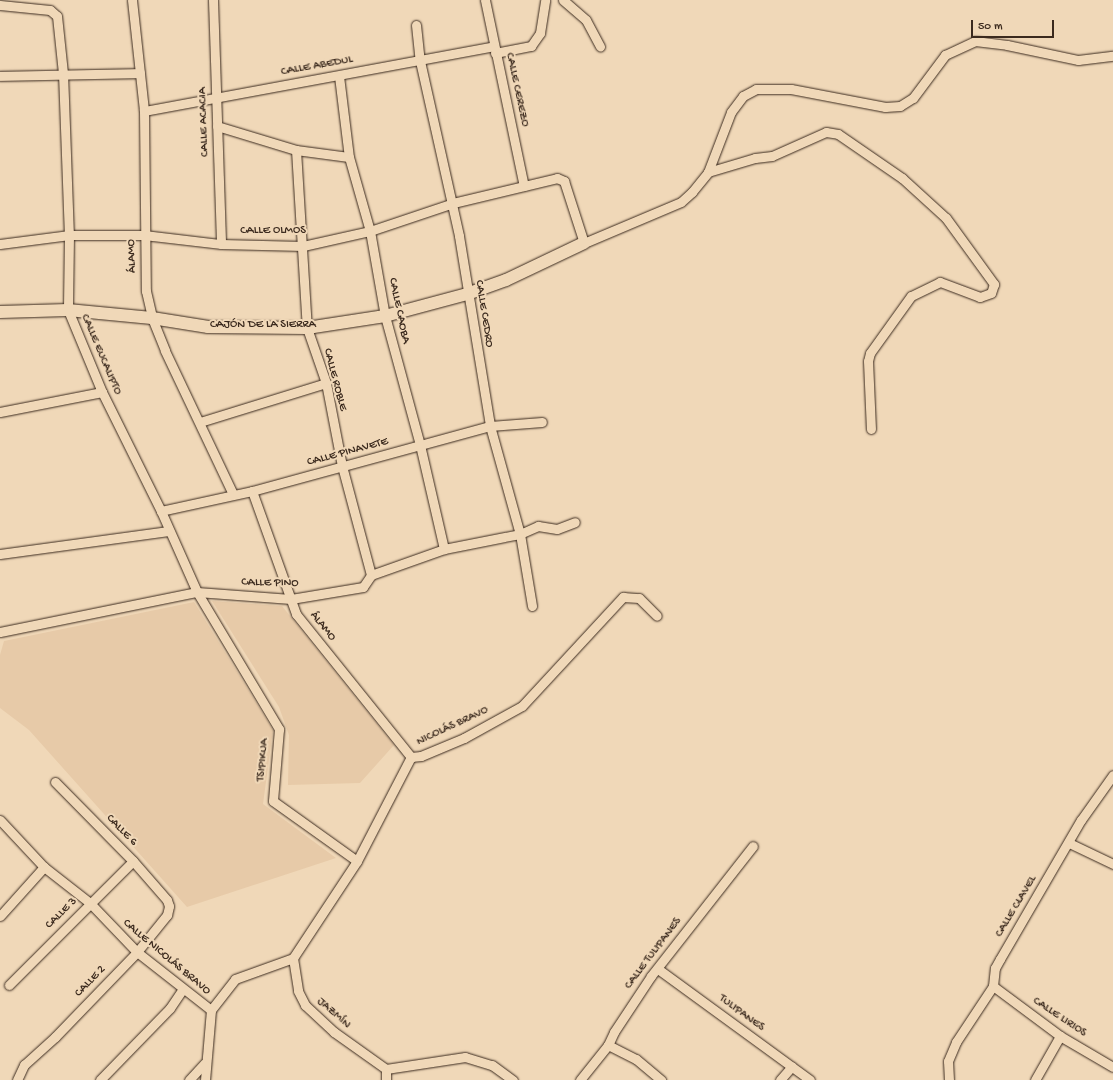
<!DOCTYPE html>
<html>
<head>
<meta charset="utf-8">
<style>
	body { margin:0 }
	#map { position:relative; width:1113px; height:1080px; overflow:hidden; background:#f0d8b8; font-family:"Gochi Hand",sans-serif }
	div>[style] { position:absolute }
	.built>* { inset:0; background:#e7caa8 }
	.roads { filter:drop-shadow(0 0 1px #3b2a1e) drop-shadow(0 0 1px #3b2a1e) }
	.minor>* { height:9px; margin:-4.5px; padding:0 4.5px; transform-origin:4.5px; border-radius:4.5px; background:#f0d8b8 }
	.tertiary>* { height:12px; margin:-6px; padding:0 6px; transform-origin:6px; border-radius:6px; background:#f0d8b8 }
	span { translate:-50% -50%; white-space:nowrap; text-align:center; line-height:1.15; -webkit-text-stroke:4px #f0d8b8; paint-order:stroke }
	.street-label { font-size:12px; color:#3b2a1e }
	.scale { position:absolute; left:971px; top:20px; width:83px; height:18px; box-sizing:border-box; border:2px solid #3b2a1e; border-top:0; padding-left:5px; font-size:12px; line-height:14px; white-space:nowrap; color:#3b2a1e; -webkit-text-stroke:3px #f0d8b8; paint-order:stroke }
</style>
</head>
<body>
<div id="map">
	<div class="built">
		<i style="clip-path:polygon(212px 601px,282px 606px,394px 745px,360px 783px,288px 785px,289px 735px,279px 707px)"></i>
		<i style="clip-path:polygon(194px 602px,273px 730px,263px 804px,336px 858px,187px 907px,29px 730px,0 708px,0 655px,4px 641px)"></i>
	</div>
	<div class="roads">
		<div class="minor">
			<i style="left:132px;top:0;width:112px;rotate:83.8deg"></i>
			<i style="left:144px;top:111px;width:180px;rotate:89.4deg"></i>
			<i style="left:146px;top:291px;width:28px;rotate:77deg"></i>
			<i style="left:152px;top:318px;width:35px;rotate:68deg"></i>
			<i style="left:165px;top:351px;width:158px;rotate:64.6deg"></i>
			<i style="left:213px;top:0;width:244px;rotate:88.1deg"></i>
			<i style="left:485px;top:0;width:190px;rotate:78.2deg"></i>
			<i style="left:563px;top:0;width:30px;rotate:41deg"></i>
			<i style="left:586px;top:20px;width:30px;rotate:62deg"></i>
			<i style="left:0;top:5px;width:50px;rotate:5.7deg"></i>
			<i style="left:50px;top:10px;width:9px;rotate:41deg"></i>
			<i style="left:57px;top:16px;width:57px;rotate:84deg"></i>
			<i style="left:63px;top:73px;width:162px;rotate:87.9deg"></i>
			<i style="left:69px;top:235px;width:75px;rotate:90.8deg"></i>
			<i style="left:68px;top:310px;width:89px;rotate:67.5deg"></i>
			<i style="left:102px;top:392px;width:133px;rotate:63.6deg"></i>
			<i style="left:161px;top:511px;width:89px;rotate:66deg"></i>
			<i style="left:197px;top:592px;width:160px;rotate:59.1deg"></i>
			<i style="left:279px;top:729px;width:72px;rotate:94.8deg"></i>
			<i style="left:273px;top:801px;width:103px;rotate:35.5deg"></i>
			<i style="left:416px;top:25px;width:36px;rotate:84deg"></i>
			<i style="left:420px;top:61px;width:179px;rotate:77.4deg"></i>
			<i style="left:459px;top:236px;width:193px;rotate:80.7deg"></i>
			<i style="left:490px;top:426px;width:112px;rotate:74.5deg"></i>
			<i style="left:520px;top:534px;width:73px;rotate:80.5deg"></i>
			<i style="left:495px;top:53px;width:37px;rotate:-11deg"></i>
			<i style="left:531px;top:46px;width:16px;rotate:-55deg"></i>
			<i style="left:540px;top:33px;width:33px;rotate:-81deg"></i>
			<i style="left:0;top:76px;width:140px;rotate:-1.2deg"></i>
			<i style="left:339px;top:76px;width:82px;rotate:83deg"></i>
			<i style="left:349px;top:157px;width:77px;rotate:74.2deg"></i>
			<i style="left:370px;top:231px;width:86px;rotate:80deg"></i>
			<i style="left:385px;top:316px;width:134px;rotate:74.8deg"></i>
			<i style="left:420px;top:445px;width:107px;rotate:77deg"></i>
			<i style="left:144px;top:111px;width:356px;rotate:-10.5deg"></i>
			<i style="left:217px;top:126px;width:83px;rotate:16.9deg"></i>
			<i style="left:296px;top:150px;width:53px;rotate:7.5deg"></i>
			<i style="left:296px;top:150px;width:178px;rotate:86.5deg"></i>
			<i style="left:307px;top:328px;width:58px;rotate:70.9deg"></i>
			<i style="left:326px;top:383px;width:85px;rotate:79.1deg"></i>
			<i style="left:342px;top:466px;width:113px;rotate:75.1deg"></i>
			<i style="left:708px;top:172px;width:49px;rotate:-16.6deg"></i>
			<i style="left:755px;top:158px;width:17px;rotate:-7deg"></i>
			<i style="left:772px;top:156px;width:59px;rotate:-24deg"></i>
			<i style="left:826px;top:132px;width:12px;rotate:9deg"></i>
			<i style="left:838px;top:134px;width:78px;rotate:34.5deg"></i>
			<i style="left:902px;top:178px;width:59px;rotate:42.3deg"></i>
			<i style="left:946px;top:218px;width:82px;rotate:54deg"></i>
			<i style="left:994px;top:284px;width:9px;rotate:108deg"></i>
			<i style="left:991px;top:293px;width:12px;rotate:160deg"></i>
			<i style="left:980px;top:297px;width:43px;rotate:-159.4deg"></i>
			<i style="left:940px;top:282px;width:32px;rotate:154deg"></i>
			<i style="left:911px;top:296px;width:70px;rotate:125.7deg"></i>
			<i style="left:870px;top:353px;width:8px;rotate:104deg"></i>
			<i style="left:868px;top:361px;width:68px;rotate:87.5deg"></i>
			<i style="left:0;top:244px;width:70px;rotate:-7.4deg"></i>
			<i style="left:69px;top:235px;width:75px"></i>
			<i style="left:144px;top:235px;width:78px;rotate:6.7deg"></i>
			<i style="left:221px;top:244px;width:82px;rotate:1.4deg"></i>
			<i style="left:303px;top:246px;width:69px;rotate:-12.6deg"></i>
			<i style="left:370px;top:231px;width:88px;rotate:-18.6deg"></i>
			<i style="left:453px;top:203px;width:107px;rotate:-13.5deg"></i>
			<i style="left:557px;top:178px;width:8px;rotate:23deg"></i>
			<i style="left:564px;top:181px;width:65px;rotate:72.1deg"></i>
			<i style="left:584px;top:243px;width:105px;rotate:-22.9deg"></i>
			<i style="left:681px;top:202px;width:15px;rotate:-42deg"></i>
			<i style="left:692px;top:192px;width:26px;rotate:-51deg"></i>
			<i style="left:708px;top:172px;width:64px;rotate:-69deg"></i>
			<i style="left:731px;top:112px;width:20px;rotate:-53deg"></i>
			<i style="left:743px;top:96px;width:15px;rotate:-28deg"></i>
			<i style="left:756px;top:89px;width:35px"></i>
			<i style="left:791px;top:89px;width:96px;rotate:10.8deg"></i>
			<i style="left:885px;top:107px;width:15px;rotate:-4deg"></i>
			<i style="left:900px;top:106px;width:15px;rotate:-32deg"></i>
			<i style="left:913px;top:98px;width:54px;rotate:-53.3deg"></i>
			<i style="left:945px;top:55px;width:33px;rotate:-25deg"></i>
			<i style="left:975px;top:41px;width:32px;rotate:7deg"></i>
			<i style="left:1007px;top:45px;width:73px;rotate:11.9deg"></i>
			<i style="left:1078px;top:60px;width:35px;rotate:-7deg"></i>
			<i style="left:0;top:412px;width:104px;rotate:-11.1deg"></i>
			<i style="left:200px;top:422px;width:132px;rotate:-17.2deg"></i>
			<i style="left:252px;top:491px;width:131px;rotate:70.3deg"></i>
			<i style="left:296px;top:614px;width:184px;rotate:51.2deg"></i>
			<i style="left:161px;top:511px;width:93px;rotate:-12.4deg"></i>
			<i style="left:252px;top:491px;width:247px;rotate:-15.3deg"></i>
			<i style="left:490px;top:426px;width:52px;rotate:-4.4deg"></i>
			<i style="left:0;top:554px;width:170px;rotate:-7.8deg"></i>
			<i style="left:0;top:632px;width:201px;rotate:-11.5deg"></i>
			<i style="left:197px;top:592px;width:94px;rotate:4.3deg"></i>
			<i style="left:291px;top:599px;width:73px;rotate:-9.5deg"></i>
			<i style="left:363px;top:587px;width:14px;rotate:-56deg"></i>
			<i style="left:371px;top:575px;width:77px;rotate:-19.6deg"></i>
			<i style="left:444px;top:549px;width:77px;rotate:-11.2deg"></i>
			<i style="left:520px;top:534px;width:20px;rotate:-24deg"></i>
			<i style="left:538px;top:526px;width:19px;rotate:9deg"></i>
			<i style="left:557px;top:529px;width:19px;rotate:-21deg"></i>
			<i style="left:411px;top:757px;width:10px;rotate:-6deg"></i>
			<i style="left:421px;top:756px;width:47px;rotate:-22.7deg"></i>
			<i style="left:464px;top:738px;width:66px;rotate:-28.9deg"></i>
			<i style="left:522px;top:706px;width:149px;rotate:-47.2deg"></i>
			<i style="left:623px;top:597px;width:16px;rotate:4deg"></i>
			<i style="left:639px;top:598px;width:25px;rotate:45deg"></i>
			<i style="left:0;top:820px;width:64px;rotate:46.9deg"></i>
			<i style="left:44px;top:867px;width:58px;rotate:38deg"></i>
			<i style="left:90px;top:903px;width:68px;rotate:46.2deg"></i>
			<i style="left:137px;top:952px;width:94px;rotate:38.1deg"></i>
			<i style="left:1069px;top:843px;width:49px;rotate:25.5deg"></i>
			<i style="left:0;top:916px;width:66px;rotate:-48.1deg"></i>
			<i style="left:293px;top:958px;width:116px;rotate:-56.6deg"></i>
			<i style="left:357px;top:861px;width:117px;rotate:-62.6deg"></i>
			<i style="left:293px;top:958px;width:33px;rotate:81deg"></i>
			<i style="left:298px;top:991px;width:16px;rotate:63deg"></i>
			<i style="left:305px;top:1005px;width:40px;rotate:43deg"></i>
			<i style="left:334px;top:1032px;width:64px;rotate:35.4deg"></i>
			<i style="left:658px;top:969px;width:188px;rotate:36.1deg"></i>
			<i style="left:9px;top:985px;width:175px;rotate:-45deg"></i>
			<i style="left:993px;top:986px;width:84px;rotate:36.7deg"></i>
			<i style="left:1060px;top:1036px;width:61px;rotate:30.3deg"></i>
			<i style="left:211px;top:1010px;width:39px;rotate:-52deg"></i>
			<i style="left:235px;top:979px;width:62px;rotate:-19.9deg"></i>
			<i style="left:608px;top:1045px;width:31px;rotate:27deg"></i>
			<i style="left:636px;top:1059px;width:33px;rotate:40deg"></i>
			<i style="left:17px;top:1080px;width:17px;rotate:-65deg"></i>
			<i style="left:24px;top:1065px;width:42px;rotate:-42.1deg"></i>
			<i style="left:55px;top:1037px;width:118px;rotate:-46deg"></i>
			<i style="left:137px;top:952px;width:48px;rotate:-51deg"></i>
			<i style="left:167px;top:915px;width:9px;rotate:-77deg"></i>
			<i style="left:169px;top:906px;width:6px;rotate:-108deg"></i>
			<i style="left:167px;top:900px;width:52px;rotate:-131.1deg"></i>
			<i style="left:133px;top:861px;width:111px;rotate:-134.6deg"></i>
			<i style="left:100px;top:1080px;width:100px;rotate:-45.8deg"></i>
			<i style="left:170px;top:1008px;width:22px;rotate:-56deg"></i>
			<i style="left:189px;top:1080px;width:23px;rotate:-47deg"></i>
			<i style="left:205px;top:1080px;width:70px;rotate:-85.1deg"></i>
			<i style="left:386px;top:1080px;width:11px;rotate:-90deg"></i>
			<i style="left:386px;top:1069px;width:80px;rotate:-8.6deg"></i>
			<i style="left:465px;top:1057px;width:28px;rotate:17deg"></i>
			<i style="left:492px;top:1065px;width:26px;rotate:36deg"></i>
			<i style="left:580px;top:1080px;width:45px;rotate:-51.3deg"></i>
			<i style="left:608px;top:1045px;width:14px;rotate:-65deg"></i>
			<i style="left:614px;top:1032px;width:67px;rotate:-56.5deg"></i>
			<i style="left:651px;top:976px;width:165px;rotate:-51.9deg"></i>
			<i style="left:780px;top:1080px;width:18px;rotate:-49deg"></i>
			<i style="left:949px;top:1080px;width:19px;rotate:-93deg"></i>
			<i style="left:948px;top:1061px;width:21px;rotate:-67deg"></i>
			<i style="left:956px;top:1042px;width:67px;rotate:-56.5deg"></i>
			<i style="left:993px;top:986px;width:18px;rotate:-84deg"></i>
			<i style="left:995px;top:968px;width:10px;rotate:-61deg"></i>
			<i style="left:1000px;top:959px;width:161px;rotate:-59.8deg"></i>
			<i style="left:1081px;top:820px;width:55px;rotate:-54.6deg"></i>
			<i style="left:1035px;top:1080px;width:51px;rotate:-60.4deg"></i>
		</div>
		<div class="tertiary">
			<i style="left:0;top:312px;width:68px;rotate:-1.7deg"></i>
			<i style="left:68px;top:310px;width:84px;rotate:5.4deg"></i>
			<i style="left:152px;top:318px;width:57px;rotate:9.1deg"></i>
			<i style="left:208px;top:327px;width:99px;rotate:0.6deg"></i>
			<i style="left:307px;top:328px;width:79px;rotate:-8.7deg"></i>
			<i style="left:385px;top:316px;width:85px;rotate:-15deg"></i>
			<i style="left:467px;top:294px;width:41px;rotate:-19.7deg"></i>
			<i style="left:506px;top:280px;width:86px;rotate:-25.4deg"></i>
		</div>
	</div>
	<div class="street-label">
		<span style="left:317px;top:67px;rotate:-10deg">CALLE ABEDUL</span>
		<span style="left:516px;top:90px;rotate:78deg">CALLE CEREZO</span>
		<span style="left:205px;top:122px;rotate:-92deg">CALLE ACACIA</span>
		<span style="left:273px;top:232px">CALLE OLMOS</span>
		<span style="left:133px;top:256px;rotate:-92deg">ÁLAMO</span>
		<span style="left:398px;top:311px;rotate:78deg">CALLE CAOBA</span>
		<span style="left:483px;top:314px;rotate:81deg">CALLE CEDRO</span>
		<span style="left:263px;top:326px">CAJÓN DE LA SIERRA</span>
		<span style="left:100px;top:355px;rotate:67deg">CALLE EUCALIPTO</span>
		<span style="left:334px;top:380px;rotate:75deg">CALLE ROBLE</span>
		<span style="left:348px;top:453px;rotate:-15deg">CALLE PINAVETE</span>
		<span style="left:270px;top:584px;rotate:1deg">CALLE PINO</span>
		<span style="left:322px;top:627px;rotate:51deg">ÁLAMO</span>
		<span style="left:453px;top:727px;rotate:-25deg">NICOLÁS BRAVO</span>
		<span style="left:264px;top:760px;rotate:-85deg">TSIPIKUA</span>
		<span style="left:121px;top:831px;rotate:45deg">CALLE 6</span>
		<span style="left:1017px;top:907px;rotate:-59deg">CALLE CLAVEL</span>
		<span style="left:62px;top:914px;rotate:-45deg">CALLE 3</span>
		<span style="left:654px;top:954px;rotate:-53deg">CALLE TULIPANES</span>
		<span style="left:166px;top:958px;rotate:40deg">CALLE NICOLÁS BRAVO</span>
		<span style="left:91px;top:982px;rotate:-46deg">CALLE 2</span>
		<span style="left:333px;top:1014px;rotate:41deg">JAZMÍN</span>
		<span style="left:741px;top:1014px;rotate:36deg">TULIPANES</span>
		<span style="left:1059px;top:1018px;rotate:34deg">CALLE LIRIOS</span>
	</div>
	<div class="scale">50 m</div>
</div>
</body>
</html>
